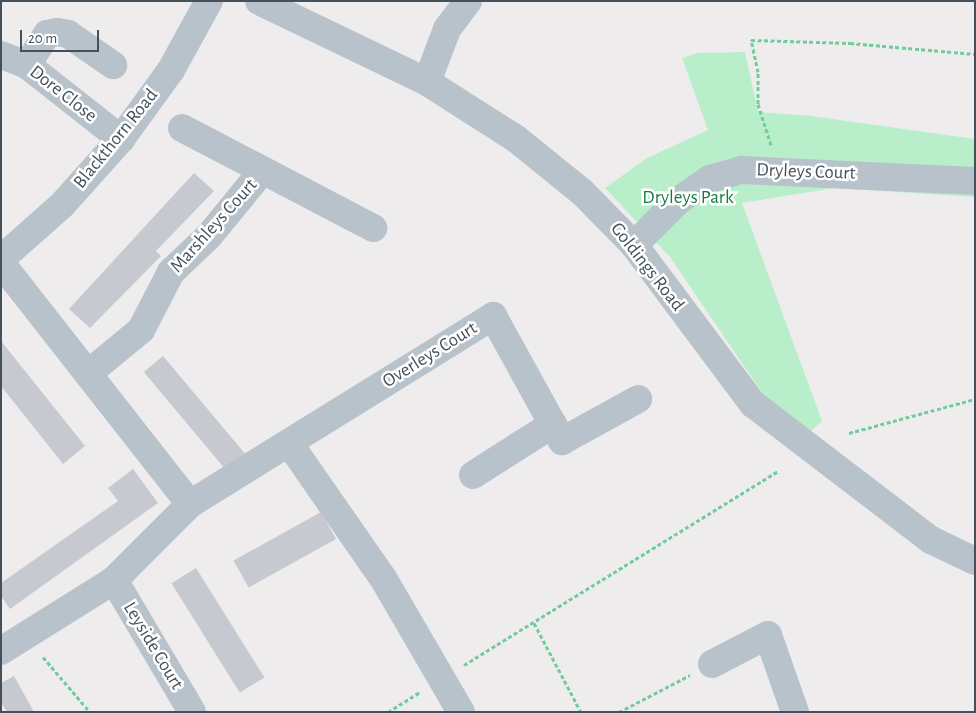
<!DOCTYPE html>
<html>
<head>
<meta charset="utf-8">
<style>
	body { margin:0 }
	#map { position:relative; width:976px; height:713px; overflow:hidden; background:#efeced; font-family:"Alegreya Sans",sans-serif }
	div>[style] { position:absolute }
	.green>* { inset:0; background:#b9eecb }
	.building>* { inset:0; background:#c6cad0; transform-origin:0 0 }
	.path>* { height:3px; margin-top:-1.5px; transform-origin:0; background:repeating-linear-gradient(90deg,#71cc9b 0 4px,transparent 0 6.5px) }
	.minor>* { height:28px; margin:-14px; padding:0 14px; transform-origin:14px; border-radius:14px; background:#b8c2ca }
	span { translate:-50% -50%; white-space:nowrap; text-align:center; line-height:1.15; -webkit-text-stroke:5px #fff; paint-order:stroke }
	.street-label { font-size:19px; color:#45515a }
	.park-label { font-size:19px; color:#167b43 }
	.frame { position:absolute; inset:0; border:2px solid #45515a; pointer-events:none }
	.scale { position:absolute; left:20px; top:30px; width:79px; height:22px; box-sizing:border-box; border:2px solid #45515a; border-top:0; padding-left:6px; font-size:15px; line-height:18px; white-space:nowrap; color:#45515a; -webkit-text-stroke:4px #fff; paint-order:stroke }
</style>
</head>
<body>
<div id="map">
	<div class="green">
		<i style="clip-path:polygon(745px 52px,758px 112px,811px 116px,975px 139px,975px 197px,834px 188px,742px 203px,822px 421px,810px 432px,765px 397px,670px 257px,605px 188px,647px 158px,708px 130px,682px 58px,698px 53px)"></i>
	</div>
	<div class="building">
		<i style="clip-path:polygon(194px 173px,214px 191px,156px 251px,161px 256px,90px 328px,69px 309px)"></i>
		<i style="clip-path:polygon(1px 341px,85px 446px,63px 464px,1px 386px)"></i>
		<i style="left:163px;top:356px;width:131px;height:25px;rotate:50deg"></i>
		<i style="clip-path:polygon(133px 469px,158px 503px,10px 609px,1px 596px,1px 583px,118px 501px,108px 488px)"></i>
		<i style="left:321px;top:512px;width:31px;height:100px;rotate:61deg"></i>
		<i style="left:196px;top:568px;width:129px;height:29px;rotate:58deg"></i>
		<i style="clip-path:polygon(14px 676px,34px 712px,7px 712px,1px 702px,1px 683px)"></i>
	</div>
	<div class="path">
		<i style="left:771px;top:145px;width:43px;rotate:-107.6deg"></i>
		<i style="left:758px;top:104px;width:32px;rotate:-90deg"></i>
		<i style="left:758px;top:72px;width:33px;rotate:-102deg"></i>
		<i style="left:751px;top:40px;width:99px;rotate:1.7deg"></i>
		<i style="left:850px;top:43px;width:125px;rotate:5deg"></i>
		<i style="left:849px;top:433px;width:131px;rotate:-15.1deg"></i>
		<i style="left:534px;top:623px;width:101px;rotate:62.2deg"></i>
		<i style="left:43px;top:657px;width:72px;rotate:49.5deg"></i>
		<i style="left:464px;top:665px;width:369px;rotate:-31.7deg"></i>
		<i style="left:388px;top:712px;width:38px;rotate:-32deg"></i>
		<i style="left:619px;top:712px;width:80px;rotate:-27.5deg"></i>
	</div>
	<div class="minor">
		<i style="left:259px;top:1px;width:187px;rotate:25.7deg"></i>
		<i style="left:427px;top:82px;width:104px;rotate:32.5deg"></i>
		<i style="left:515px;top:138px;width:86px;rotate:38.9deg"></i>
		<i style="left:582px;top:192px;width:74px;rotate:45.5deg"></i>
		<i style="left:634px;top:245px;width:199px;rotate:53.2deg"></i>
		<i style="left:753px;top:404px;width:224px;rotate:37.4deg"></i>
		<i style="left:931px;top:540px;width:49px;rotate:25.5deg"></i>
		<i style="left:1px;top:55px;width:28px;rotate:21deg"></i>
		<i style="left:27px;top:65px;width:120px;rotate:38.2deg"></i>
		<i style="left:27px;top:65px;width:37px;rotate:-57deg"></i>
		<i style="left:47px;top:34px;width:10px;rotate:-11deg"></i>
		<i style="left:57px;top:32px;width:11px;rotate:10deg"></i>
		<i style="left:68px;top:34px;width:55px;rotate:34.6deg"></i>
		<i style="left:427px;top:82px;width:57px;rotate:-69.3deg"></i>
		<i style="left:447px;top:29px;width:35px;rotate:-53deg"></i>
		<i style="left:182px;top:128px;width:216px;rotate:27.6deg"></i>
		<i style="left:634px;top:245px;width:62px;rotate:-45deg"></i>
		<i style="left:678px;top:201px;width:39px;rotate:-35deg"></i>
		<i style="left:710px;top:179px;width:33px;rotate:-16deg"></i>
		<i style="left:742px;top:170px;width:233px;rotate:2.7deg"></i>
		<i style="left:1px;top:259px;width:81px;rotate:-41.5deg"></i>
		<i style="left:62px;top:205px;width:89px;rotate:-48.2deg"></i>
		<i style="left:121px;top:139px;width:85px;rotate:-54.1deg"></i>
		<i style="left:171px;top:70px;width:79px;rotate:-61.2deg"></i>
		<i style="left:1px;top:263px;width:306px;rotate:51.9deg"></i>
		<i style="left:90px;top:372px;width:66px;rotate:-39.5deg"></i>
		<i style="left:141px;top:330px;width:65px;rotate:-62.7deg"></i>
		<i style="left:171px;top:272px;width:52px;rotate:-43.5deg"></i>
		<i style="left:209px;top:236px;width:85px;rotate:-50.7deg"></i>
		<i style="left:289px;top:443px;width:165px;rotate:55.2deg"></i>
		<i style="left:383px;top:578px;width:155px;rotate:59.8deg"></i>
		<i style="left:473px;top:475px;width:95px;rotate:-32.5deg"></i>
		<i style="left:114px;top:580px;width:153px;rotate:59.4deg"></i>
		<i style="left:1px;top:651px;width:133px;rotate:-32.1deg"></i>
		<i style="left:114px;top:580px;width:107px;rotate:-45deg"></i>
		<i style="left:190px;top:504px;width:357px;rotate:-31.8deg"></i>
		<i style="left:493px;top:316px;width:143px;rotate:61.1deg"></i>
		<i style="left:562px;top:441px;width:87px;rotate:-28.9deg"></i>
		<i style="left:712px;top:664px;width:63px;rotate:-27.4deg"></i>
		<i style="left:768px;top:635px;width:82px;rotate:70.7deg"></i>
	</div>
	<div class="street-label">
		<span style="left:63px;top:94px;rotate:38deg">Dore Close</span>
		<span style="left:116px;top:139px;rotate:-51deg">Blackthorn Road</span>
		<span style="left:806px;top:172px;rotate:2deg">Dryleys Court</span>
		<span style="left:214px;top:226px;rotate:-48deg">Marshleys Court</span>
		<span style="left:647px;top:267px;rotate:52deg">Goldings Road</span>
		<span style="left:430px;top:355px;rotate:-32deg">Overleys Court</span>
		<span style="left:153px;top:646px;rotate:59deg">Leyside Court</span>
	</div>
	<div class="park-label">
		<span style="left:688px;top:198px">Dryleys Park</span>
	</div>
	<div class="frame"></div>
	<div class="scale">20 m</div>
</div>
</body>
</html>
